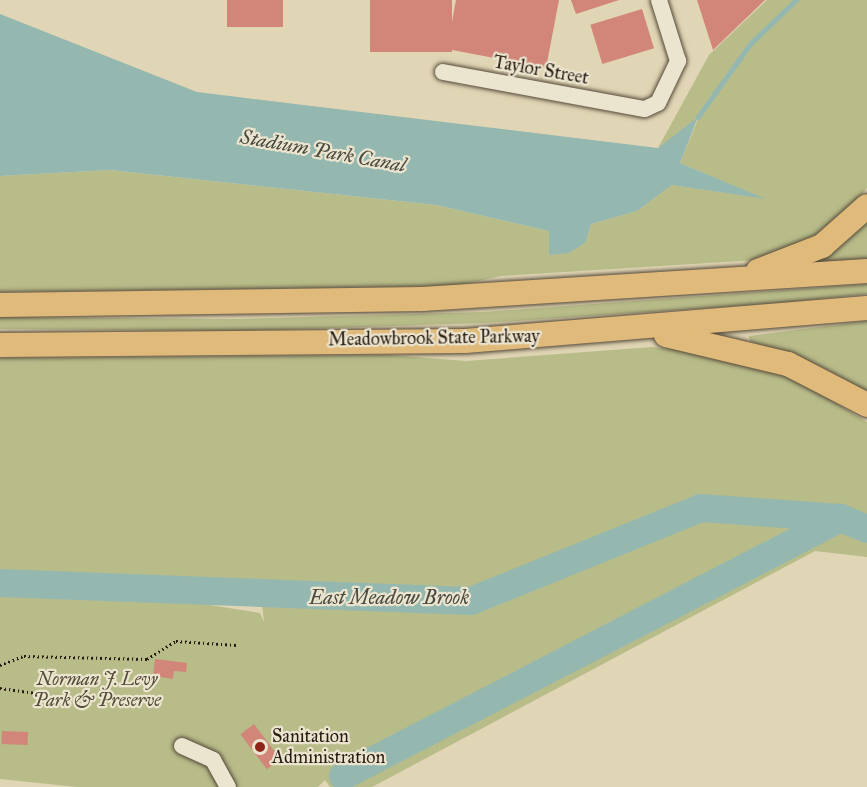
<!DOCTYPE html>
<html>
<head>
<meta charset="utf-8">
<style>
	body { margin:0 }
	#map { position:relative; width:867px; height:787px; overflow:hidden; background:#e0d5b4; font-family:"IM FELL Great Primer",serif }
	div>[style] { position:absolute }
	.green>* { inset:0; background:#b8bc89 }
	.water>* { inset:0; background:#94b8b0 }
	.stream>* { height:4.5px; margin:-2.25px; padding:0 2.25px; transform-origin:2.25px; border-radius:2.25px; background:#94b8b0 }
	.river>* { height:28px; margin:-14px; padding:0 14px; transform-origin:14px; border-radius:14px; background:#94b8b0 }
	.building>* { inset:0; background:#d18679; transform-origin:0 0 }
	.path>* { height:3px; margin-top:-1.5px; transform-origin:0; background:repeating-linear-gradient(90deg,#271a11 0 1.5px,transparent 0 4.5px) }
	.roads { filter:drop-shadow(0 0 2px #55493a) drop-shadow(0 0 2px #55493a) }
	.minor>* { height:16px; margin:-8px; padding:0 8px; transform-origin:8px; border-radius:8px; background:#ebe4ce }
	.highway>* { height:24px; margin:-12px; padding:0 12px; transform-origin:12px; border-radius:12px; background:#e0ba7a }
	.dots>* { width:16px; height:16px; translate:-50% -50%; box-sizing:border-box; border:3px solid #ebe4ce; border-radius:50% }
	span { translate:-50% -50%; white-space:nowrap; text-align:center; line-height:1.15; -webkit-text-stroke:4.5px #ebe4ce; paint-order:stroke }
	.street-label { font-size:18px; color:#271a11 }
	.park-label { font-size:18px; color:#524b35; font-style:italic }
	.poi-label { font-size:18px; color:#271a11 }
	.left { translate:0 -50%; text-align:left }
	.water-label { font-size:20px; color:#484941; font-style:italic }
</style>
</head>
<body>
<div id="map">
	<div class="green">
		<i style="clip-path:polygon(767px 0,867px 0,867px 188px,851px 210px,810px 245px,773px 259px,501px 276px,456px 286px,0 292px,0 176px,110px 170px,436px 205px,549px 231px,549px 255px,586px 242px,591px 224px,637px 211px,672px 185px,762px 198px,680px 163px,698px 119px,658px 148px,709px 55px)"></i>
		<i style="clip-path:polygon(867px 219px,867px 259px,816px 263px,816px 257px)"></i>
		<i style="clip-path:polygon(867px 284px,867px 294px,784px 303px,485px 323px,237px 331px,0 329px,0 317px,238px 319px,484px 312px)"></i>
		<i style="clip-path:polygon(867px 321px,867px 394px,750px 341px,749px 336px)"></i>
		<i style="clip-path:polygon(evenodd,652px 347px,729px 356px,783px 371px,867px 422px,867px 557px,815px 551px,372px 787px,330px 787px,325px 780px,318px 787px,77px 787px,0 779px,0 358px,389px 355px,466px 361px,652px 347px,211px 601px,262px 603px,264px 622px,260px 613px,197px 603px,211px 601px)"></i>
	</div>
	<div class="water">
		<i style="clip-path:polygon(0 14px,197px 92px,658px 148px,698px 117px,680px 163px,766px 199px,672px 185px,637px 211px,591px 224px,586px 242px,569px 253px,549px 255px,549px 231px,436px 205px,110px 170px,0 176px)"></i>
	</div>
	<div class="stream">
		<i style="left:698px;top:117px;width:90px;rotate:-54.5deg"></i>
		<i style="left:750px;top:44px;width:64px;rotate:-43.7deg"></i>
	</div>
	<div class="river">
		<i style="left:0;top:583px;width:471px;rotate:2.2deg"></i>
		<i style="left:471px;top:601px;width:248px;rotate:-22deg"></i>
		<i style="left:701px;top:508px;width:140px;rotate:4.1deg"></i>
		<i style="left:841px;top:518px;width:28px;rotate:23deg"></i>
		<i style="left:343px;top:776px;width:561px;rotate:-27.39deg"></i>
	</div>
	<div class="building">
		<i style="left:227px;top:0;width:56px;height:27px"></i>
		<i style="left:370px;top:0;width:82px;height:52px"></i>
		<i style="clip-path:polygon(456px 0,559px 0,546px 68px,447px 49px)"></i>
		<i style="clip-path:polygon(571px 0,619px 0,576px 14px)"></i>
		<i style="clip-path:polygon(697px 0,765px 0,713px 50px)"></i>
		<i style="left:642px;top:9px;width:41px;height:54px;rotate:73deg"></i>
		<i style="clip-path:polygon(155px 659px,187px 663px,186px 672px,174px 671px,173px 679px,153px 676px)"></i>
		<i style="left:254px;top:724px;width:44px;height:17px;rotate:53deg"></i>
		<i style="left:2px;top:731px;width:26px;height:13px;rotate:2deg"></i>
	</div>
	<div class="path">
		<i style="left:0;top:665px;width:26px;rotate:-21deg"></i>
		<i style="left:24px;top:656px;width:123px;rotate:1.4deg"></i>
		<i style="left:147px;top:659px;width:34px;rotate:-32deg"></i>
		<i style="left:176px;top:641px;width:61px;rotate:3.8deg"></i>
		<i style="left:0;top:688px;width:43px;rotate:7.9deg"></i>
	</div>
	<div class="roads">
		<div class="minor">
			<i style="left:443px;top:72px;width:205px;rotate:10.4deg"></i>
			<i style="left:645px;top:109px;width:14px;rotate:-25deg"></i>
			<i style="left:658px;top:103px;width:47px;rotate:-64.5deg"></i>
			<i style="left:678px;top:61px;width:64px;rotate:-107.3deg"></i>
			<i style="left:182px;top:746px;width:34px;rotate:24deg"></i>
			<i style="left:213px;top:760px;width:31px;rotate:61deg"></i>
		</div>
		<div class="highway">
			<i style="left:758px;top:271px;width:69px;rotate:-21.3deg"></i>
			<i style="left:822px;top:246px;width:60px;rotate:-41.6deg"></i>
			<i style="left:0;top:305px;width:422px;rotate:-0.8deg"></i>
			<i style="left:422px;top:299px;width:446px;rotate:-3.6deg"></i>
			<i style="left:666px;top:335px;width:125px;rotate:13.4deg"></i>
			<i style="left:788px;top:364px;width:89px;rotate:27.4deg"></i>
			<i style="left:0;top:345px;width:465px;rotate:-0.5deg"></i>
			<i style="left:465px;top:341px;width:403px;rotate:-4.7deg"></i>
		</div>
	</div>
	<div class="dots">
		<i style="left:260px;top:747px;background:#8f2418"></i>
	</div>
	<div class="street-label">
		<span style="left:541px;top:70px;rotate:10deg">Taylor Street</span>
		<span style="left:434px;top:338px;rotate:-1deg">Meadowbrook State Parkway</span>
	</div>
	<div class="park-label">
		<span style="left:97px;top:690px">Norman J. Levy<br>Park &amp; Preserve</span>
	</div>
	<div class="poi-label">
		<span class="left" style="left:272px;top:747px">Sanitation<br>Administration</span>
	</div>
	<div class="water-label">
		<span style="left:323px;top:151px;rotate:10deg">Stadium Park Canal</span>
		<span style="left:389px;top:597px">East Meadow Brook</span>
	</div>
</div>
</body>
</html>
